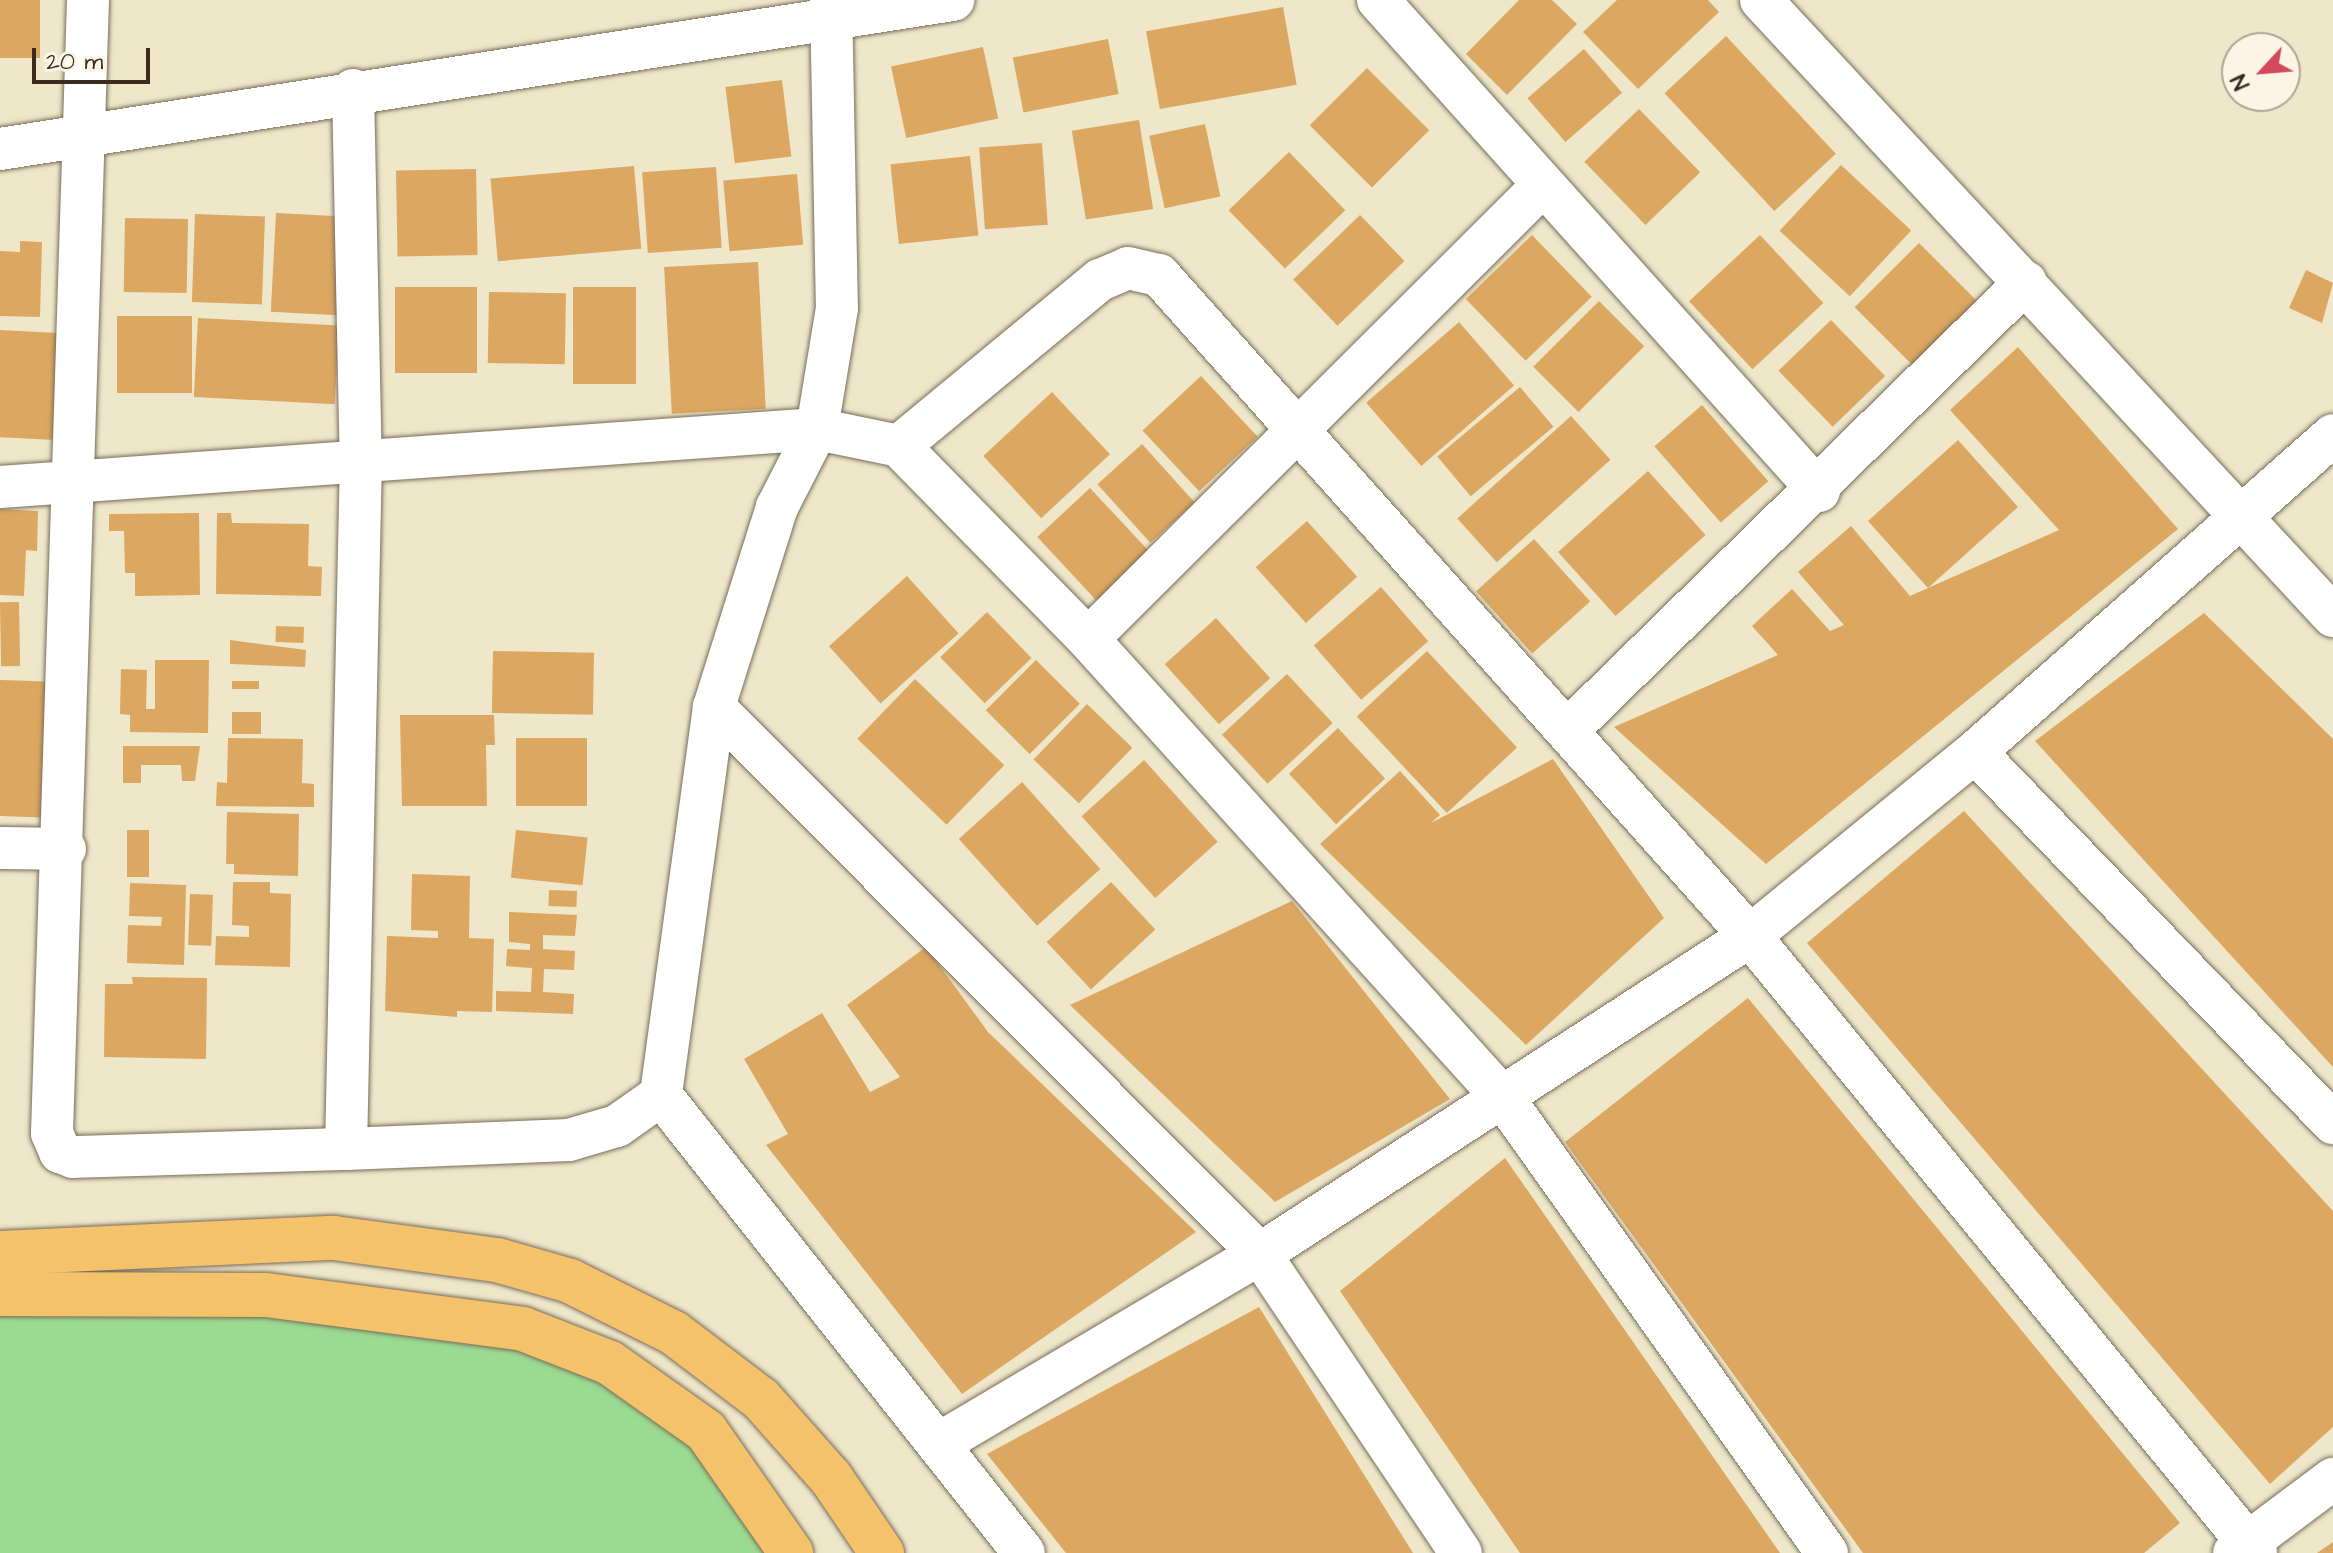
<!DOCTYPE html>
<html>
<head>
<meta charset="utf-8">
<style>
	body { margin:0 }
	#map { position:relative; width:2333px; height:1553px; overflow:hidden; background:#eee7c9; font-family:"Architects Daughter",sans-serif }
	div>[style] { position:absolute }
	.green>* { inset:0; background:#9bdb91 }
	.building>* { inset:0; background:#dca761; transform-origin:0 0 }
	.roads { filter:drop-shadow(0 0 2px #7a6c5a) drop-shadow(0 0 2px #7a6c5a) }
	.minor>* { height:42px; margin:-21px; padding:0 21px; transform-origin:21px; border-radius:21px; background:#fff }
	.trunk>* { height:44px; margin:-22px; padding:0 22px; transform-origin:22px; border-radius:22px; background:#f3c26a }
	span { translate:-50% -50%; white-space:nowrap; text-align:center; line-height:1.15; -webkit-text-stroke:7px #fcf5e5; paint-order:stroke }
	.north { position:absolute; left:2221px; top:32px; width:80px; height:80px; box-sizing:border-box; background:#fcf5e5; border:2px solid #afa495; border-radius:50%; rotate:244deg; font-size:22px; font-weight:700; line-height:32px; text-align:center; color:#3b2a1e }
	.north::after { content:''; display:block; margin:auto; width:28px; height:36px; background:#d1495b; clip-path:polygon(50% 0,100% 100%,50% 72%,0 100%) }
	.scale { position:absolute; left:32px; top:48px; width:118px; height:36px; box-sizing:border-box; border:4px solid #3b2a1e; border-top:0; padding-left:10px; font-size:24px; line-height:28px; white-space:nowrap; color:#3b2a1e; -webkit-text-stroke:6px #fcf5e5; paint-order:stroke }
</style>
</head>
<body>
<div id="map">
	<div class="green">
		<i style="clip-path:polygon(0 1301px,418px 1318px,522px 1337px,700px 1441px,781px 1553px,0 1553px)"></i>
	</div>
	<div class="building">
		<i style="left:0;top:0;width:40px;height:58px"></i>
		<i style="clip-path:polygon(1519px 0,1552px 0,1577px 24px,1507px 95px,1466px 54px)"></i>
		<i style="clip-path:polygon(1617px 0,1708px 0,1719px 12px,1638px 89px,1583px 32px)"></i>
		<i style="left:1283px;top:7px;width:79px;height:139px;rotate:80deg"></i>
		<i style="left:1726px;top:36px;width:161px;height:84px;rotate:47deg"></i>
		<i style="left:1108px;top:39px;width:56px;height:97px;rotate:79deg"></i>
		<i style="left:983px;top:47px;width:73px;height:94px;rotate:78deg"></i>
		<i style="left:1584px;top:49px;width:58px;height:75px;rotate:49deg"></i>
		<i style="left:1367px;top:68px;width:88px;height:81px;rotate:45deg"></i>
		<i style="left:782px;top:80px;width:77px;height:57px;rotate:83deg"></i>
		<i style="left:1639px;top:109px;width:88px;height:76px;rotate:46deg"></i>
		<i style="left:1139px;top:120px;width:90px;height:68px;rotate:81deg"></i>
		<i style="left:1205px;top:124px;width:74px;height:57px;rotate:78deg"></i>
		<i style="left:1042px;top:143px;width:82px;height:63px;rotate:86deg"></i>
		<i style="left:1289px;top:152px;width:81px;height:84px;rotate:46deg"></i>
		<i style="left:970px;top:156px;width:80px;height:80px;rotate:84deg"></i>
		<i style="left:1841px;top:165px;width:96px;height:90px;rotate:43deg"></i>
		<i style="left:634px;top:166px;width:83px;height:144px;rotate:85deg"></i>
		<i style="left:716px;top:167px;width:81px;height:74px;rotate:86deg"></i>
		<i style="left:476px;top:169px;width:86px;height:80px;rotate:89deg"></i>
		<i style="left:797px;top:174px;width:71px;height:74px;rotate:85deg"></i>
		<i style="left:276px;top:213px;width:67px;height:99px;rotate:3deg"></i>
		<i style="left:195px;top:214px;width:70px;height:88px;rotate:2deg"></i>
		<i style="left:1360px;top:215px;width:64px;height:93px;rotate:46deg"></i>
		<i style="left:125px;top:218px;width:63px;height:74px;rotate:1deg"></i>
		<i style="left:1532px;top:235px;width:86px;height:92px;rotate:46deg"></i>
		<i style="left:1760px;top:235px;width:93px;height:97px;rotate:47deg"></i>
		<i style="clip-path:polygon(20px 241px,42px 242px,40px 317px,0 316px,0 251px,20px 252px)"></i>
		<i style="left:1919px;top:243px;width:81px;height:91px;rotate:45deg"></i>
		<i style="left:758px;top:262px;width:147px;height:94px;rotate:87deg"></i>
		<i style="clip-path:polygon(2306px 270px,2333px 283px,2322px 323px,2289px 308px)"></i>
		<i style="left:395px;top:287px;width:82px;height:86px"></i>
		<i style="left:573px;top:287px;width:63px;height:97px"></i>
		<i style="left:489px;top:292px;width:77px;height:71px;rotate:1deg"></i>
		<i style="left:1599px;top:301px;width:64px;height:93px;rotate:45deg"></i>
		<i style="left:117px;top:316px;width:75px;height:77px"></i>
		<i style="left:198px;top:318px;width:141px;height:79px;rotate:3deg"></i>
		<i style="left:1831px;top:320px;width:78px;height:73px;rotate:46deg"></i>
		<i style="left:1459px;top:322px;width:84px;height:123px;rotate:49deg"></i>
		<i style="left:0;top:330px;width:67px;height:107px;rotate:3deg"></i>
		<i style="clip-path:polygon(2018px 347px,2178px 529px,1766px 864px,1614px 727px,1778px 655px,1752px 626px,1792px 589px,1830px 631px,1844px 625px,1798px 572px,1851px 526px,1910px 596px,1928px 588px,1868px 521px,1958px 440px,2018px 507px,1928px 588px,2059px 530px,1950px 410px)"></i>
		<i style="left:1201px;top:376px;width:83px;height:80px;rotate:47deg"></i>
		<i style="left:1520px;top:387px;width:52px;height:108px;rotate:50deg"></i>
		<i style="left:1052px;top:392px;width:85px;height:94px;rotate:47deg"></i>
		<i style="left:1702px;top:405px;width:101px;height:63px;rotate:49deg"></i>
		<i style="left:1571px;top:416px;width:59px;height:153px;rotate:48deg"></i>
		<i style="left:1142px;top:444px;width:79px;height:60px;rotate:48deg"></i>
		<i style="left:1648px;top:471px;width:86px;height:121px;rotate:48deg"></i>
		<i style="left:1090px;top:488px;width:92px;height:72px;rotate:47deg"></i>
		<i style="clip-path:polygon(0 509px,38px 511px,37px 551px,26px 550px,24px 596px,0 595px)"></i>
		<i style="clip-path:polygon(199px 513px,200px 595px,135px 596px,135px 573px,125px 573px,124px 531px,109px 531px,109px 514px)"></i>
		<i style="clip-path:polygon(217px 513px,231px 513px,232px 523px,309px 524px,308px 566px,322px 567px,321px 596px,216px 594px)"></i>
		<i style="left:1307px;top:521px;width:75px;height:69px;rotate:48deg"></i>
		<i style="left:1534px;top:539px;width:84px;height:78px;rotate:48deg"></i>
		<i style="left:907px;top:576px;width:77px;height:105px;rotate:48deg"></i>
		<i style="left:1381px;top:587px;width:72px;height:89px;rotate:49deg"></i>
		<i style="left:19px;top:602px;width:64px;height:19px;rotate:89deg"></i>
		<i style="left:987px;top:612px;width:64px;height:65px;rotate:46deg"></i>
		<i style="clip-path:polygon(2204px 613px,2333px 739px,2333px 1067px,2035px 741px)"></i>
		<i style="left:1216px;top:618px;width:81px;height:69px;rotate:48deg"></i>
		<i style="left:276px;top:626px;width:28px;height:16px;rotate:2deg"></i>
		<i style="clip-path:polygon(230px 640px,306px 650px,305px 667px,230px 664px)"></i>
		<i style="left:493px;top:651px;width:101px;height:62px;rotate:1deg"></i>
		<i style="left:1427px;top:651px;width:132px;height:96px;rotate:47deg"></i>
		<i style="clip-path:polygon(155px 660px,209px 660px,208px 733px,130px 732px,130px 715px,120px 714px,121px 669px,147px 670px,146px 709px,155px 709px)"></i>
		<i style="left:1036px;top:660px;width:62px;height:71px;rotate:45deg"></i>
		<i style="left:1287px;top:674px;width:67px;height:89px;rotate:47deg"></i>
		<i style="left:915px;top:679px;width:124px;height:83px;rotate:44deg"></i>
		<i style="left:0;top:680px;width:46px;height:136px;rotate:2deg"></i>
		<i style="left:232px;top:681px;width:27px;height:8px"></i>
		<i style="left:1087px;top:704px;width:63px;height:77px;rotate:44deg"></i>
		<i style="left:232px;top:712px;width:29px;height:22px"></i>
		<i style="clip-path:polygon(400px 715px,494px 715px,495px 745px,486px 745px,487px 806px,402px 806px)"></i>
		<i style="left:1338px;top:728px;width:69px;height:67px;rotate:47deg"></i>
		<i style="clip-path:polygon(228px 738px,303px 739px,302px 783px,314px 784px,314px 807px,216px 806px,217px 782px,227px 783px)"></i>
		<i style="left:516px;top:738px;width:71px;height:68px"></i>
		<i style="clip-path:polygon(123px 746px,200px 746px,195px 781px,182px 781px,181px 765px,141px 765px,141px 783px,123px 783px)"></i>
		<i style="clip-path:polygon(1553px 759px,1664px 918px,1526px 1045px,1320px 844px,1400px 771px,1440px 815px,1431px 823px)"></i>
		<i style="left:1144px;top:760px;width:110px;height:84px;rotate:48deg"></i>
		<i style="left:1022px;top:782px;width:117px;height:85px;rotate:48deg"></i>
		<i style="clip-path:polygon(1964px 811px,2333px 1211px,2333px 1427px,2270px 1484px,1807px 943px)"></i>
		<i style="clip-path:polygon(227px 812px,299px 814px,298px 876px,234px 874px,234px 864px,226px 864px)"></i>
		<i style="left:127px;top:830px;width:22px;height:47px"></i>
		<i style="left:516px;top:830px;width:72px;height:48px;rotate:6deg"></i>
		<i style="clip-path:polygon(412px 874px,470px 876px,469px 938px,494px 939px,492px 1012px,457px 1011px,457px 1017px,385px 1011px,387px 936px,438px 938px,438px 931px,411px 930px)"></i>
		<i style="clip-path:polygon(233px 882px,270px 882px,270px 893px,291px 894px,290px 967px,215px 965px,216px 936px,249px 937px,249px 926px,232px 925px)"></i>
		<i style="left:1111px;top:882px;width:65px;height:88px;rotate:47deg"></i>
		<i style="clip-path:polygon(130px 883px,186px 885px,184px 965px,127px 963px,128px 925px,161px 926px,162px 917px,129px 916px)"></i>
		<i style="left:549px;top:890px;width:28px;height:16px;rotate:2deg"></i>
		<i style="left:190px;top:894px;width:23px;height:51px;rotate:2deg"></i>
		<i style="clip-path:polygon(1292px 901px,1450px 1099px,1275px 1202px,1070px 1005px)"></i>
		<i style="clip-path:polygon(509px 912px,577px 915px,575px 936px,543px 935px,543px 949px,575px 951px,574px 970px,544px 969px,543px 992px,574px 994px,573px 1014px,496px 1011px,496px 991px,531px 992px,532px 968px,506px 966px,507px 949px,530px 950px,530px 944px,509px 942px)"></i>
		<i style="clip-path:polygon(926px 947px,988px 1032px,1196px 1232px,962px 1394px,766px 1145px,788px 1134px,744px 1059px,822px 1013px,870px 1092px,900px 1077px,847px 1005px)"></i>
		<i style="clip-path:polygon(132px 977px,207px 978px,206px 1059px,104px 1057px,105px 984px,133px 984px)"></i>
		<i style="clip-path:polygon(1748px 998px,2180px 1523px,2144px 1553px,1863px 1553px,1565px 1142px)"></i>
		<i style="clip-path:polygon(1505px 1158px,1780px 1553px,1520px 1553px,1340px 1291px)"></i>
		<i style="clip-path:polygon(1259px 1307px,1413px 1553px,1066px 1553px,987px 1454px)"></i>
		<i style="clip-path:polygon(2333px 1542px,2333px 1553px,2317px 1553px)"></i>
	</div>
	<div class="roads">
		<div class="minor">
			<i style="left:88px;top:0;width:1134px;rotate:91.82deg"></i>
			<i style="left:52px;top:1133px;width:21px;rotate:67deg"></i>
			<i style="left:60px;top:1152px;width:14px;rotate:21deg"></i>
			<i style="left:73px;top:1157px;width:273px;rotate:-1.7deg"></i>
			<i style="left:831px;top:0;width:308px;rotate:88.9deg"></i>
			<i style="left:837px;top:308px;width:123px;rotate:99.4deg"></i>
			<i style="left:817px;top:429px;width:88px;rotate:117.1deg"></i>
			<i style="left:777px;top:507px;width:210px;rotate:107.5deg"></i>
			<i style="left:714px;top:707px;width:392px;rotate:97.8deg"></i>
			<i style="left:661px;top:1095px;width:584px;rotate:51.6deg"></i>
			<i style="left:1378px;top:0;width:660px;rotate:48.07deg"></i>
			<i style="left:1761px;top:0;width:841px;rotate:47.12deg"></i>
			<i style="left:353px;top:90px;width:367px;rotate:88.8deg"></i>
			<i style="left:361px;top:457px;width:692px;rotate:91.24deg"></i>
			<i style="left:346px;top:1149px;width:223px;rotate:-2.3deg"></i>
			<i style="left:569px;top:1140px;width:50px;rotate:-16.3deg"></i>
			<i style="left:617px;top:1126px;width:54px;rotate:-35.2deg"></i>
			<i style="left:0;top:149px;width:965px;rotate:-8.89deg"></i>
			<i style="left:899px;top:446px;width:261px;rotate:-39.6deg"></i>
			<i style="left:1100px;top:280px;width:30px;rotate:-23deg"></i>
			<i style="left:1128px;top:268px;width:32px;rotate:13deg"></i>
			<i style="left:1159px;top:275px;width:887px;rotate:48.2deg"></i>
			<i style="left:1750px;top:936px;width:798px;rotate:50.64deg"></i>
			<i style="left:0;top:487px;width:819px;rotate:-4.06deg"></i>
			<i style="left:817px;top:429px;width:84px;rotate:11.7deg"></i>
			<i style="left:899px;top:446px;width:270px;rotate:45.6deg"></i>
			<i style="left:1088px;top:639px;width:620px;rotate:47.88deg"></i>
			<i style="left:1504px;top:1099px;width:557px;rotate:54.57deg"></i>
			<i style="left:1088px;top:639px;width:643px;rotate:-44.94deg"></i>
			<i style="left:714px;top:707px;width:773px;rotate:45.05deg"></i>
			<i style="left:1260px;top:1254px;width:360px;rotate:56.1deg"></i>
			<i style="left:1569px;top:729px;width:639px;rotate:-44.37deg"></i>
			<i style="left:1975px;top:752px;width:516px;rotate:46.02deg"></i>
			<i style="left:0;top:848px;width:65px;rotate:0.9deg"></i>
			<i style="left:940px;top:1443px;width:372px;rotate:-30.6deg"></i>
			<i style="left:1260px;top:1254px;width:584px;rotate:-32.98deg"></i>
			<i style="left:1750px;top:936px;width:291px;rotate:-39.3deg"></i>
			<i style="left:1975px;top:752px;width:478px;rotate:-41.5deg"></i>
			<i style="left:2234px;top:1553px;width:124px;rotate:-36.8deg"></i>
		</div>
		<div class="trunk">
			<i style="left:0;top:1253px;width:334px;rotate:-2.6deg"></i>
			<i style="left:334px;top:1238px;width:164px;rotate:7.7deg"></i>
			<i style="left:497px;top:1260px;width:76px;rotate:16deg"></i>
			<i style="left:570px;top:1281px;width:116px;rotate:26.6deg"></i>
			<i style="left:674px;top:1333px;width:109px;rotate:37.2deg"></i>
			<i style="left:761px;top:1399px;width:106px;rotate:48.5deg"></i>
			<i style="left:831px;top:1478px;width:91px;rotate:55.8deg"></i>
			<i style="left:0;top:1294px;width:266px;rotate:0.2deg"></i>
			<i style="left:266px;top:1295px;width:259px;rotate:7.5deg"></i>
			<i style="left:523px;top:1329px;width:93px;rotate:21.3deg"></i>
			<i style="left:610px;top:1363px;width:118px;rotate:35.3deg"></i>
			<i style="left:706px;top:1431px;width:149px;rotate:55.1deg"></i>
		</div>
	</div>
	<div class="north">N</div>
	<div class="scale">20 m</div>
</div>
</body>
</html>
